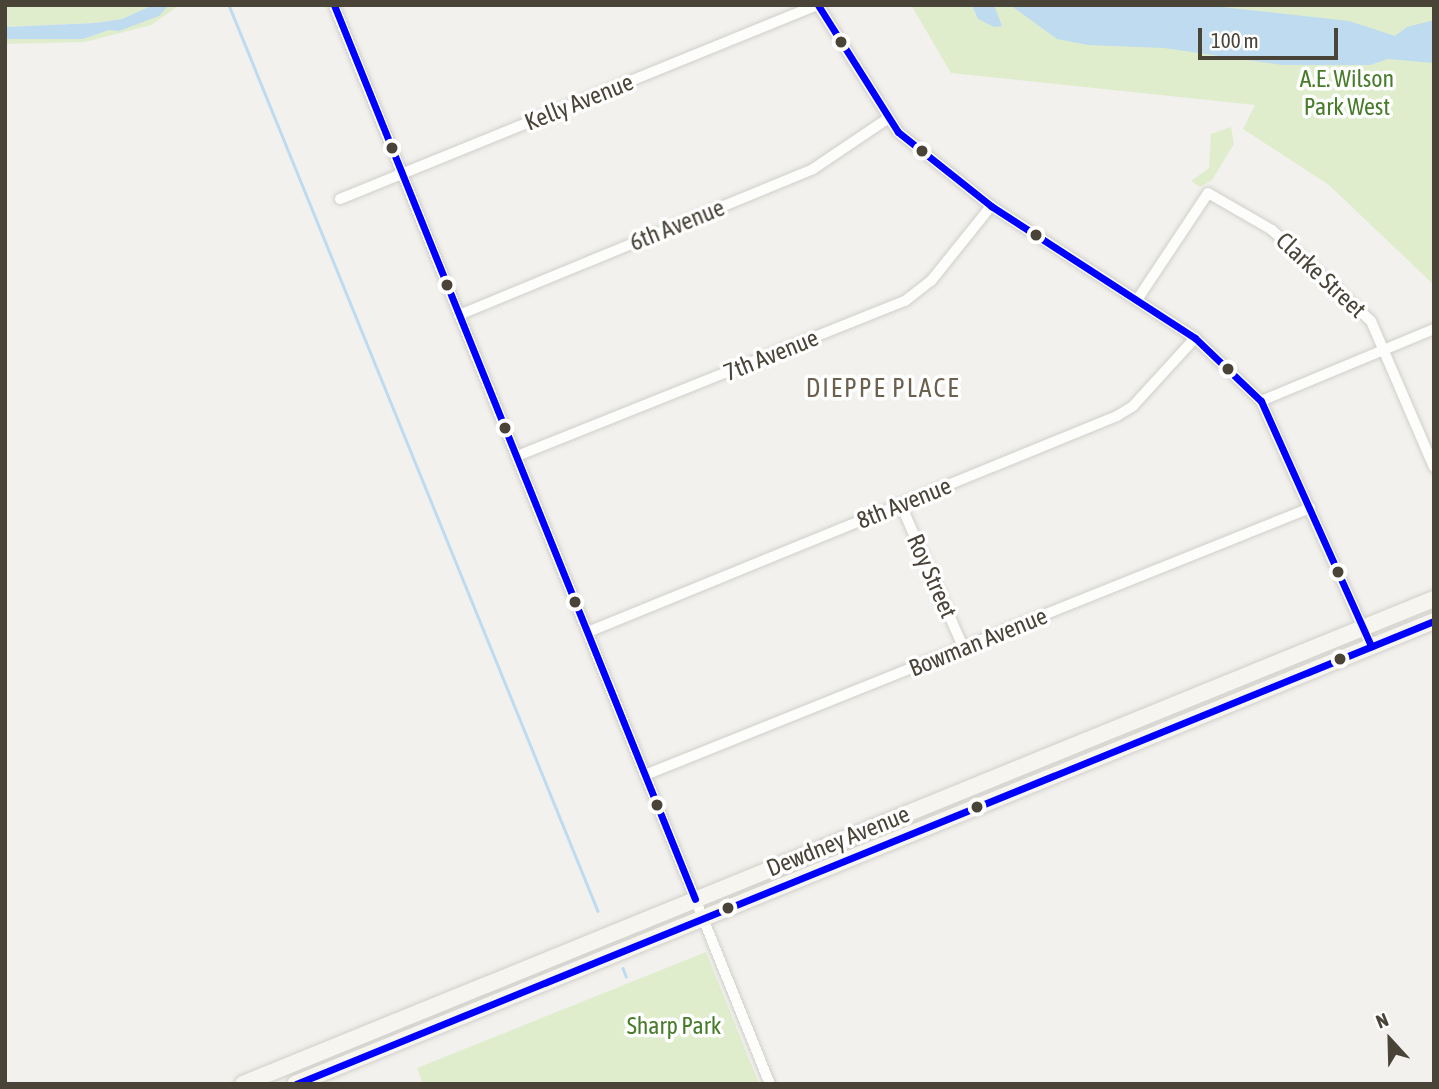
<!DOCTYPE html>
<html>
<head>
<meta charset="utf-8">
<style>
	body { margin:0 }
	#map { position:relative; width:1439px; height:1089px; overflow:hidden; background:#f2f1ed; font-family:"Asap Condensed",sans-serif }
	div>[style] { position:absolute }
	.green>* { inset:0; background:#dfedcd }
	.water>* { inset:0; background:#bedbf0 }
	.stream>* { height:2.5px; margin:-1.25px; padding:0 1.25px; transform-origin:1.25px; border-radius:1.25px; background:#bedbf0 }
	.roads { filter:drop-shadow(0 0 2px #d0cfca) drop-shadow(0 0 2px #d0cfca) }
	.street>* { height:10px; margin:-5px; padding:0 5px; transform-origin:5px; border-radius:5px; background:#fdfdfc }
	.secondary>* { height:16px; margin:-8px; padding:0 8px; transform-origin:8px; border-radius:8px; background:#f7f5f0 }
	.bus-1>* { height:7px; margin:-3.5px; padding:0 3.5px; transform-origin:3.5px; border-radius:3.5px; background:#00f }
	.dots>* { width:19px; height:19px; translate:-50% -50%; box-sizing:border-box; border:4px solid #fff; border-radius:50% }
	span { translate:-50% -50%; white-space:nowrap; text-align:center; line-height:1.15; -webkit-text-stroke:7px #fff; paint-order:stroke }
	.park-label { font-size:24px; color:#477c2a }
	.street-label { font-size:24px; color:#494338 }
	.neighbourhood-label { font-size:26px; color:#6c614f; letter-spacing:2px }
	.frame { position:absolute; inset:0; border:7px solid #494338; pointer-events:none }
	.north { position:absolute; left:1355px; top:1005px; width:70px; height:70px; -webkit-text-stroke:5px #fff; paint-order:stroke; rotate:338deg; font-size:19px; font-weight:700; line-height:28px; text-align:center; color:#494338 }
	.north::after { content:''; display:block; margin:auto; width:24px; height:32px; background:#494338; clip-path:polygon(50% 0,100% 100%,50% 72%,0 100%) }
	.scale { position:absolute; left:1198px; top:28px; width:140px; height:32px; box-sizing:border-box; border:4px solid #494338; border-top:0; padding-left:9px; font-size:21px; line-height:24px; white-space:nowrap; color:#494338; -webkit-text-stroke:5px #fff; paint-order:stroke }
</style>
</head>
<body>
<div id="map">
	<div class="green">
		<i style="clip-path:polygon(5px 5px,153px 5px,122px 19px,95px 23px,5px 27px)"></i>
		<i style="clip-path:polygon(169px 5px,180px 5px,151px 25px,85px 42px,5px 44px,5px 39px,83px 39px,109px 30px,119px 31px)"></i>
		<i style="clip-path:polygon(911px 5px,1434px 5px,1434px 285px,1329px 185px,1243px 129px,1255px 105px,951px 73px)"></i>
		<i style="clip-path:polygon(1231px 127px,1234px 144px,1212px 180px,1200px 187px,1191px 181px,1209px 168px,1211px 134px)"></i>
		<i style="clip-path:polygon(706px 952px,759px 1084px,423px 1084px,417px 1068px)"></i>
	</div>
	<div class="water">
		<i style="clip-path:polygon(153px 5px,169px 5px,159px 16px,119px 31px,109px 30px,83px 39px,5px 39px,5px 27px,95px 23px,122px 19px)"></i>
		<i style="clip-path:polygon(972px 5px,994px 5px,1002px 26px,994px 27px,978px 19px)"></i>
		<i style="clip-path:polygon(1010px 5px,1204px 5px,1349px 21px,1395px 36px,1407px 27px,1434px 20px,1434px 63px,1388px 59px,1370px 65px,1283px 65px,1164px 48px,1088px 45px,1057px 39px)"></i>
	</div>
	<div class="stream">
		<i style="left:229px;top:5px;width:978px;rotate:67.84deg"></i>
		<i style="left:623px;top:968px;width:9px;rotate:69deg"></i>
	</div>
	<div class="roads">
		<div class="street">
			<i style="left:334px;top:5px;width:1164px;rotate:68deg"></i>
			<i style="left:818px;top:5px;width:150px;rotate:57.8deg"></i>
			<i style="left:898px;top:132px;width:119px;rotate:38.5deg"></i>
			<i style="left:991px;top:206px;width:243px;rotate:32.9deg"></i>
			<i style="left:1195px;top:338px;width:91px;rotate:43.7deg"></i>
			<i style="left:1261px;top:401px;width:269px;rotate:65.8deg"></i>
			<i style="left:340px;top:199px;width:515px;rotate:-22.13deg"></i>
			<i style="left:1137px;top:300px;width:128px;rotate:-56.4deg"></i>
			<i style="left:1208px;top:193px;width:74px;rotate:30deg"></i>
			<i style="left:1272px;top:230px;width:134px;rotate:42.6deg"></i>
			<i style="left:1371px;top:321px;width:159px;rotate:66.7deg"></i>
			<i style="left:459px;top:315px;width:383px;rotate:-22.4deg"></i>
			<i style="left:813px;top:169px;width:89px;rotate:-34deg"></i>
			<i style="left:1261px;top:401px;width:187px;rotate:-22.6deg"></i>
			<i style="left:517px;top:456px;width:418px;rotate:-21.8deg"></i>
			<i style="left:905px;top:301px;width:33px;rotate:-38deg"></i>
			<i style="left:931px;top:281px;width:96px;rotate:-51.3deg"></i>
			<i style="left:901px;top:505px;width:155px;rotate:66.4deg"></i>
			<i style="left:588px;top:632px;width:571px;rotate:-22.21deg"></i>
			<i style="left:1117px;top:416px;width:19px;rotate:-32deg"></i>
			<i style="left:1133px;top:406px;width:92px;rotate:-47.6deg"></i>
			<i style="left:645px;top:775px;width:717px;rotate:-21.88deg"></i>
		</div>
		<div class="secondary">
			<i style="left:243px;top:1084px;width:1286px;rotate:-22.16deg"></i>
			<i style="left:295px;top:1084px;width:1230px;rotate:-22.12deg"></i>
		</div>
	</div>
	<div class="bus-1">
		<i style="left:334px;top:5px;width:964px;rotate:68.01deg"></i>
		<i style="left:818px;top:5px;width:150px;rotate:57.8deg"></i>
		<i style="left:898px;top:132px;width:119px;rotate:38.5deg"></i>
		<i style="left:991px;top:206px;width:243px;rotate:32.9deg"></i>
		<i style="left:1195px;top:338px;width:91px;rotate:43.7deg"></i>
		<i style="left:1261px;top:401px;width:269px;rotate:65.8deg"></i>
		<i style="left:296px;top:1084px;width:1229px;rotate:-22.14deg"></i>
	</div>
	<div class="dots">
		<i style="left:841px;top:42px;background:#494338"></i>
		<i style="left:392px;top:148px;background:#494338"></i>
		<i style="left:922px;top:151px;background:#494338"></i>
		<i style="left:1036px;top:235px;background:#494338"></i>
		<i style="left:447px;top:285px;background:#494338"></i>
		<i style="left:1228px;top:369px;background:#494338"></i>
		<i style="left:505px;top:428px;background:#494338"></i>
		<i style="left:1338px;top:572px;background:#494338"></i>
		<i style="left:575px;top:602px;background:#494338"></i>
		<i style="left:1340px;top:659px;background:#494338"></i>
		<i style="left:657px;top:805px;background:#494338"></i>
		<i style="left:977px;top:807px;background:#494338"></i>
		<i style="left:728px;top:908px;background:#494338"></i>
	</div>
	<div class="park-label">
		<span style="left:1347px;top:93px">A.E. Wilson<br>Park West</span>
		<span style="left:674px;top:1026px">Sharp Park</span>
	</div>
	<div class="street-label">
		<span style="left:579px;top:102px;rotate:-22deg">Kelly Avenue</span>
		<span style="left:677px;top:225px;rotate:-22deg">6th Avenue</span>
		<span style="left:1321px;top:275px;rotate:43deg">Clarke Street</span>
		<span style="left:771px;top:355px;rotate:-22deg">7th Avenue</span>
		<span style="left:904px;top:503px;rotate:-22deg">8th Avenue</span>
		<span style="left:932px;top:576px;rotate:66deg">Roy Street</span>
		<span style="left:978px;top:642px;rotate:-22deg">Bowman Avenue</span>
		<span style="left:838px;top:841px;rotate:-22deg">Dewdney Avenue</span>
	</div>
	<div class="neighbourhood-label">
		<span style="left:883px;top:389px">DIEPPE PLACE</span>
	</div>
	<div class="frame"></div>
	<div class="north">N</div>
	<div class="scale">100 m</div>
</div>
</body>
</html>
